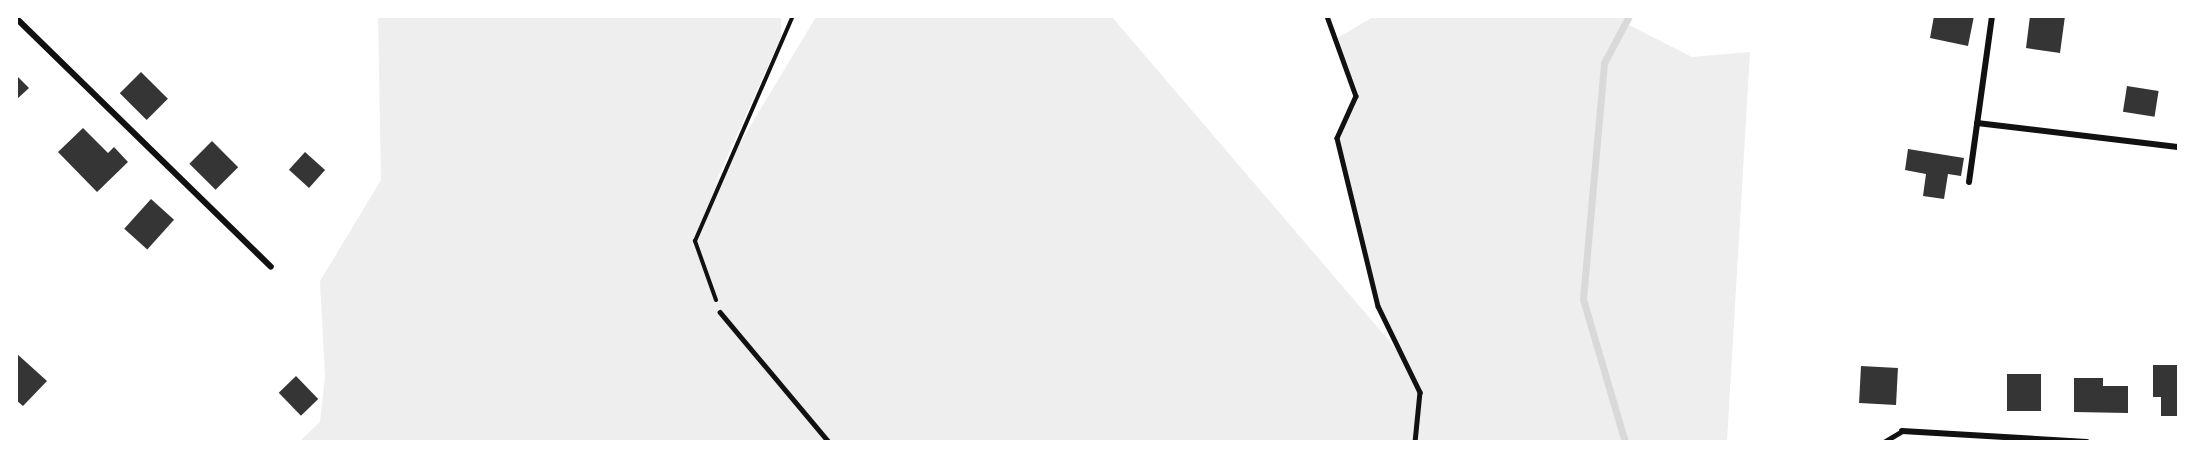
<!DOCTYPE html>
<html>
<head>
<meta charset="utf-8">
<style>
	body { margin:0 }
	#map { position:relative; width:2195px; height:458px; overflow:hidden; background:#fff; font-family:Lato,sans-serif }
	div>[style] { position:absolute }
	.green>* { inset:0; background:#eee }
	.stream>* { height:7px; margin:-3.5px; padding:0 3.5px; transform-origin:3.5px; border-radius:3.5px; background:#d9d9d9 }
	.building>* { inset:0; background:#353535; transform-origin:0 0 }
	.path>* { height:4px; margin:-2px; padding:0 2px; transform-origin:2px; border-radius:2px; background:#111 }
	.service>* { height:4.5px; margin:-2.25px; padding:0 2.25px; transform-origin:2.25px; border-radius:2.25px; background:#111 }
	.minor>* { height:6px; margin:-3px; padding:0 3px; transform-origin:3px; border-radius:3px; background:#111 }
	span { translate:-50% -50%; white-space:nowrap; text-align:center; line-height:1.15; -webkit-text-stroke:4.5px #fff; paint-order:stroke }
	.frame { position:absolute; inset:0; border:18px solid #fff; pointer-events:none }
</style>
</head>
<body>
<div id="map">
	<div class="green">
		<i style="clip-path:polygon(1631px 16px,1629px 25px,1692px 57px,1750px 52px,1727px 441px,299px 442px,320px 422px,325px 376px,320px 281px,381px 180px,378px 17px,781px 17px,781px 37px,714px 186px,816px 17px,1112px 17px,1403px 357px,1378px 306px,1337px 138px,1356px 96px,1334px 40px,1373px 17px)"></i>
	</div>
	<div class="stream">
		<i style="left:1625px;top:442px;width:149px;rotate:-106.4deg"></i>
		<i style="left:1583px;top:299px;width:237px;rotate:-84.9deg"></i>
		<i style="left:1604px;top:63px;width:53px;rotate:-62deg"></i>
	</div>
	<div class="building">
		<i style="clip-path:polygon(1934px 16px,1974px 16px,1968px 46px,1930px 38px)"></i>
		<i style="clip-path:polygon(2030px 16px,2065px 16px,2060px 53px,2026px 48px)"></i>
		<i style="left:141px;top:72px;width:38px;height:30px;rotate:45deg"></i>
		<i style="clip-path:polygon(16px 75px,29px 88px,16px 100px)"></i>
		<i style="left:2127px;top:86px;width:32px;height:26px;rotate:9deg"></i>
		<i style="clip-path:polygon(83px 128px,108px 153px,114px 147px,128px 162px,97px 192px,58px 152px)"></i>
		<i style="left:212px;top:141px;width:37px;height:32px;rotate:45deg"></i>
		<i style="clip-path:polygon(1908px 149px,1964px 158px,1961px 176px,1948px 174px,1944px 199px,1923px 196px,1926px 174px,1905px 170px)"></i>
		<i style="left:305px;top:152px;width:27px;height:24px;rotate:42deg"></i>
		<i style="left:151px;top:199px;width:31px;height:40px;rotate:42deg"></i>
		<i style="clip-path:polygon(16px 353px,47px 381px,23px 406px,16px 400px)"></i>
		<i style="clip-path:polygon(2153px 365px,2178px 365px,2178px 416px,2161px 416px,2161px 397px,2153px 397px)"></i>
		<i style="left:1861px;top:366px;width:37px;height:37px;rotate:3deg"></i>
		<i style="left:2007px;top:374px;width:34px;height:37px"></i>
		<i style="left:296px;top:376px;width:32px;height:24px;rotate:46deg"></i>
		<i style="clip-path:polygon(2074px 378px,2103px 378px,2103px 386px,2128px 386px,2128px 413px,2074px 412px)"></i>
	</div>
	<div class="path">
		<i style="left:716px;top:300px;width:63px;rotate:-109.6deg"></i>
		<i style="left:695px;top:241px;width:245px;rotate:-66.5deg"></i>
	</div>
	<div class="service">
		<i style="left:1327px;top:16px;width:85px;rotate:70.1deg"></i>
		<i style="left:1356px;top:96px;width:46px;rotate:114.3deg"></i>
		<i style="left:1337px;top:138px;width:173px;rotate:76.3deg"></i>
		<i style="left:1378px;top:306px;width:96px;rotate:64deg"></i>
		<i style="left:1420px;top:392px;width:50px;rotate:95.7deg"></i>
		<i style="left:720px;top:312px;width:170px;rotate:50deg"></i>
		<i style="left:1884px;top:442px;width:21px;rotate:-31deg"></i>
	</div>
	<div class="minor">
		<i style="left:16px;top:18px;width:356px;rotate:44.3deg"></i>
		<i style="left:1977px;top:123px;width:202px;rotate:6.8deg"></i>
		<i style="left:1969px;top:182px;width:168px;rotate:-82.1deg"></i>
		<i style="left:1902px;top:431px;width:185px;rotate:3.4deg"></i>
	</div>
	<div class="frame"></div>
</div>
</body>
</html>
